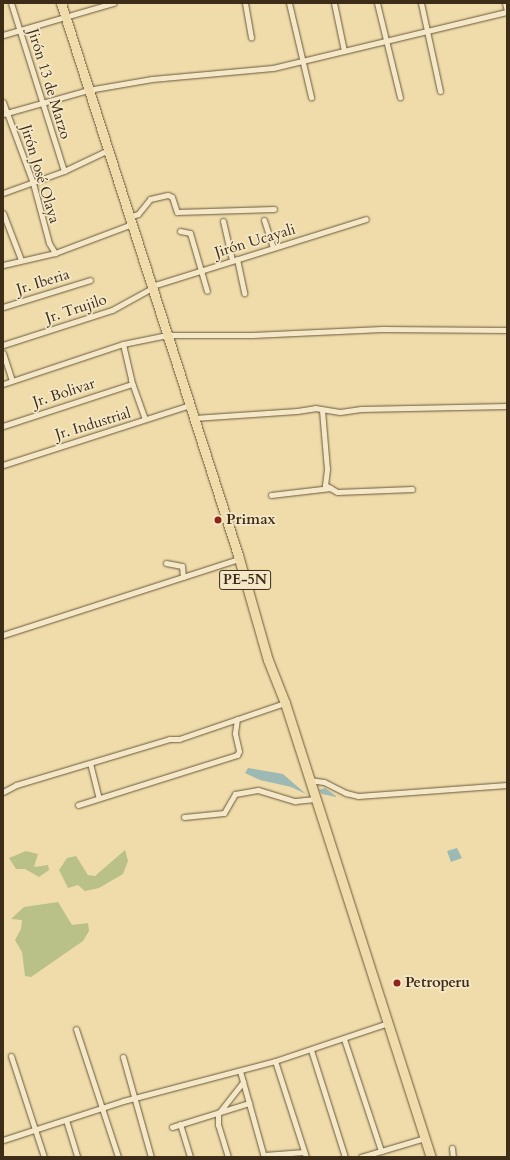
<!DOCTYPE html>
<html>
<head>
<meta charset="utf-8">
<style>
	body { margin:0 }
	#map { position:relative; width:510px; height:1160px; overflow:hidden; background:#efdcaa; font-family:Cardo,serif }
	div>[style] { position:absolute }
	.green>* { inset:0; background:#b9c088 }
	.water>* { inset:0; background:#9db9b3 }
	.roads { filter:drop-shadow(0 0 1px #6a583c) drop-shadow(0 0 1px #6a583c) }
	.minor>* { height:5px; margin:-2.5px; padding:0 2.5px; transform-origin:2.5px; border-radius:2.5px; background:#f5e8c8 }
	.trunk>* { height:9px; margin:-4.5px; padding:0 4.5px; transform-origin:4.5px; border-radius:4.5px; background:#efdcaa }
	.dots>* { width:11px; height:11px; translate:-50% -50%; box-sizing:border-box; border:2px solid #f5e8c8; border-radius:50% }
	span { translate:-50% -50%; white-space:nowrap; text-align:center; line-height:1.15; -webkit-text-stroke:3.5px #f5e8c8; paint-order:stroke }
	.shield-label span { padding:1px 3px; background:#f5e8c8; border:1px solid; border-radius:3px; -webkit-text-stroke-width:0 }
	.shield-label { font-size:14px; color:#3d2c17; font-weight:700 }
	.street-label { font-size:15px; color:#3d2c17 }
	.poi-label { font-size:15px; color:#3d2c17; font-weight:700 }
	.left { translate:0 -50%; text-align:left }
	.frame { position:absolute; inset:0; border:4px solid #3d2c17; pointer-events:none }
</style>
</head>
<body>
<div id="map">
	<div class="green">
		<i style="clip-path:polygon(125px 850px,128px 861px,123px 874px,99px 888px,85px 891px,78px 885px,68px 888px,59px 870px,67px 858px,76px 856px,88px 875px,95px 876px)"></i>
		<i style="clip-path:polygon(26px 851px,38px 854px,34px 867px,48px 865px,49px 870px,39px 877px,25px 869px,16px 869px,9px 858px)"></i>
		<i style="clip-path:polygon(58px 902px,72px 925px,88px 923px,89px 931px,83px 941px,31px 977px,25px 976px,22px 952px,15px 940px,21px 929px,22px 920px,11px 919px,24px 907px)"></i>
	</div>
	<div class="water">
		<i style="clip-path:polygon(248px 768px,283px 774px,306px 794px,291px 787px,260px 780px,245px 773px)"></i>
		<i style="clip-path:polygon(325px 788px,336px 796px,336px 797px,322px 794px,319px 790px)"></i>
		<i style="clip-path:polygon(457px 848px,462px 858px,451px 862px,447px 851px)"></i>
	</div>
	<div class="roads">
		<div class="minor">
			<i style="left:11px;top:3px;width:176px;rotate:72.5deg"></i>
			<i style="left:245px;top:3px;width:35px;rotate:80deg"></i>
			<i style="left:289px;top:3px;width:97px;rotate:76.8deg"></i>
			<i style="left:334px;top:3px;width:49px;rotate:78.2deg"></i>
			<i style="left:377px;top:3px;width:97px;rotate:76.3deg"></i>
			<i style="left:421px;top:3px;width:90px;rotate:77.8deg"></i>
			<i style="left:505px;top:3px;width:8px;rotate:76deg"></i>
			<i style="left:3px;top:35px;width:115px;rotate:-16.2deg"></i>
			<i style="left:3px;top:102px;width:86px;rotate:69.7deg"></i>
			<i style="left:33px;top:183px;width:62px;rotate:75.1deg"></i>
			<i style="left:49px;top:243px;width:12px;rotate:59deg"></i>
			<i style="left:3px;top:114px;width:88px;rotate:-15.8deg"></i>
			<i style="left:88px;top:90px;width:65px;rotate:-9.8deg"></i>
			<i style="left:152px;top:79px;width:121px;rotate:-5.2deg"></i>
			<i style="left:273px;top:68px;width:241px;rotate:-13.5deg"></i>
			<i style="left:3px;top:193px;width:65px;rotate:-19.8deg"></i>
			<i style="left:64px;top:171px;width:49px;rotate:-25.5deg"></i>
			<i style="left:3px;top:213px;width:50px;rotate:69deg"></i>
			<i style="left:129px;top:217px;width:9px;rotate:-18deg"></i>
			<i style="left:138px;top:214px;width:19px;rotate:-51deg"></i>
			<i style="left:150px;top:199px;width:18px;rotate:-13deg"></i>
			<i style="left:168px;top:195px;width:4px;rotate:27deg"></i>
			<i style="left:172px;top:197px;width:16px;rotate:72deg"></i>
			<i style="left:177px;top:212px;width:97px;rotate:-1.8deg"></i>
			<i style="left:264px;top:220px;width:29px;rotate:72deg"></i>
			<i style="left:223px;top:221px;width:40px;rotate:77deg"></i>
			<i style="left:180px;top:231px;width:10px;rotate:11deg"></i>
			<i style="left:190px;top:233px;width:60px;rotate:73.7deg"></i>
			<i style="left:237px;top:259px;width:35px;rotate:78deg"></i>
			<i style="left:3px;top:265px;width:53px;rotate:-13deg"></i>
			<i style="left:55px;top:253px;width:82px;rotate:-20.6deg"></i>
			<i style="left:152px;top:286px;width:224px;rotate:-17.4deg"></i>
			<i style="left:3px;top:307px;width:91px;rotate:-17.2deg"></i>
			<i style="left:123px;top:344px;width:37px;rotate:77deg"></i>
			<i style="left:131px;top:380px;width:41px;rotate:70.3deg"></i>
			<i style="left:3px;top:345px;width:114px;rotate:-17.8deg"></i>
			<i style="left:112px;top:310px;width:46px;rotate:-28.8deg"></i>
			<i style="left:3px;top:353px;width:28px;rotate:72deg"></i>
			<i style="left:3px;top:384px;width:126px;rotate:-18.4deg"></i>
			<i style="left:123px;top:344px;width:45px;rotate:-11.6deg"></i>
			<i style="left:167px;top:335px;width:85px"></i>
			<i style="left:252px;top:335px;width:130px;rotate:-2.6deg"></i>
			<i style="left:382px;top:329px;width:125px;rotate:0.5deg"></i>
			<i style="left:322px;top:410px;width:59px;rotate:85.2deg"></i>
			<i style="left:327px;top:469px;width:16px;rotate:97deg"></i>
			<i style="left:325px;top:485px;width:14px;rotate:30deg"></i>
			<i style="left:337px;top:492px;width:75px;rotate:-2.3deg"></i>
			<i style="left:194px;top:418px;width:103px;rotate:-3.9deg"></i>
			<i style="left:297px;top:411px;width:18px;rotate:-9deg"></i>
			<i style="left:315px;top:408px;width:25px;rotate:9deg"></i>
			<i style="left:340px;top:412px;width:21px;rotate:-8deg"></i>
			<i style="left:361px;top:409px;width:146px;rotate:-1.2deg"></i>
			<i style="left:3px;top:426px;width:136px;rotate:-18deg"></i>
			<i style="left:3px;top:465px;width:196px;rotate:-17.8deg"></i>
			<i style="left:271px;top:495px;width:60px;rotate:-6.7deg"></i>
			<i style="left:166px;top:563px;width:16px;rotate:11deg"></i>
			<i style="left:182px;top:566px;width:11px;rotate:85deg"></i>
			<i style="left:3px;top:635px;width:248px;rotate:-17.9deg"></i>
			<i style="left:90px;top:763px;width:36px;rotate:76deg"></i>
			<i style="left:309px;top:780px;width:15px;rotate:8deg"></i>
			<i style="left:324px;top:782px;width:25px;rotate:27deg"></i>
			<i style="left:346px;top:793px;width:12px;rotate:14deg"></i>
			<i style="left:358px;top:796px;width:149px;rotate:-4.2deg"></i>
			<i style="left:3px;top:792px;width:15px;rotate:-28deg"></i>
			<i style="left:16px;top:785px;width:160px;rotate:-16.7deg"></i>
			<i style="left:169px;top:739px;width:10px"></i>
			<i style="left:179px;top:739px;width:112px;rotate:-18.8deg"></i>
			<i style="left:78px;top:805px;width:167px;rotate:-17.5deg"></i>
			<i style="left:237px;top:755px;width:4px;rotate:-63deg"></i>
			<i style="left:239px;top:751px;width:18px;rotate:-103deg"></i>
			<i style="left:235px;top:733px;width:14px;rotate:-82deg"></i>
			<i style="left:184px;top:817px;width:40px;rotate:-5.7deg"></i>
			<i style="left:224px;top:813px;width:22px;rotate:-60deg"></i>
			<i style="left:235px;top:794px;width:23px;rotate:-10deg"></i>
			<i style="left:258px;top:790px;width:39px;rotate:17deg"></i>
			<i style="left:295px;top:801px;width:20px;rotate:-6deg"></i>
			<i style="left:76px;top:1029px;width:135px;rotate:71.8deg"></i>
			<i style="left:344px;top:1039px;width:118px;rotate:71.7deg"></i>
			<i style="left:311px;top:1050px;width:112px;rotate:72.4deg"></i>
			<i style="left:11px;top:1056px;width:106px;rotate:71.9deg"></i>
			<i style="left:123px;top:1057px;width:104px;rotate:74.4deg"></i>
			<i style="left:275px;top:1061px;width:101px;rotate:72.1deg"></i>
			<i style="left:240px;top:1071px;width:89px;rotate:74.4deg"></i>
			<i style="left:66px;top:1120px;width:39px;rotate:73deg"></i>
			<i style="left:180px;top:1124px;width:34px;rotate:73deg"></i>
			<i style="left:172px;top:1127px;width:81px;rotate:-17.3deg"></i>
			<i style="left:3px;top:1140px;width:126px;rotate:-18deg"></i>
			<i style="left:123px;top:1101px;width:157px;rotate:-14.7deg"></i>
			<i style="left:275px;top:1061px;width:119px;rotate:-18.6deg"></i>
			<i style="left:452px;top:1148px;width:9px;rotate:84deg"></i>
			<i style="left:264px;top:1155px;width:40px;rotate:-4.3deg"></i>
			<i style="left:228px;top:1157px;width:34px;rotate:-107deg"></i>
			<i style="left:218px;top:1125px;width:11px;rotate:-90deg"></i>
			<i style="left:218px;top:1114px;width:41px;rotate:-52deg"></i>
			<i style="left:361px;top:1157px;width:67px;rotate:-16.5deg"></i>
		</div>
		<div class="trunk">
			<i style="left:61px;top:3px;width:580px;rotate:72.22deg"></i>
			<i style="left:238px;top:555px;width:109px;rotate:74.1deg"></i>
			<i style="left:268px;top:660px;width:46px;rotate:68.4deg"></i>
			<i style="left:285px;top:703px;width:477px;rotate:72.2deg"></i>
		</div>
	</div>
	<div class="dots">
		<i style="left:218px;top:520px;background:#8f2418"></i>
		<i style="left:397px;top:983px;background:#8f2418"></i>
	</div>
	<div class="shield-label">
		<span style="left:245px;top:580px">PE-5N</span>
	</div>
	<div class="street-label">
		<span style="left:49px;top:84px;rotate:73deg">Jirón 13 de Marzo</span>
		<span style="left:40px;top:174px;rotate:73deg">Jirón José Olaya</span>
		<span style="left:255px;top:241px;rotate:-17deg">Jirón Ucayali</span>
		<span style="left:43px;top:282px;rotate:-17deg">Jr. Iberia</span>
		<span style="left:76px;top:309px;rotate:-18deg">Jr. Trujilo</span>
		<span style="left:64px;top:393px;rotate:-18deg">Jr. Bolivar</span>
		<span style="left:93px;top:424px;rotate:-17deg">Jr. Industrial</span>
	</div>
	<div class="poi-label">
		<span class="left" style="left:226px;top:520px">Primax</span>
		<span class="left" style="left:405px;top:983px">Petroperu</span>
	</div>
	<div class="frame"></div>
</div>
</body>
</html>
